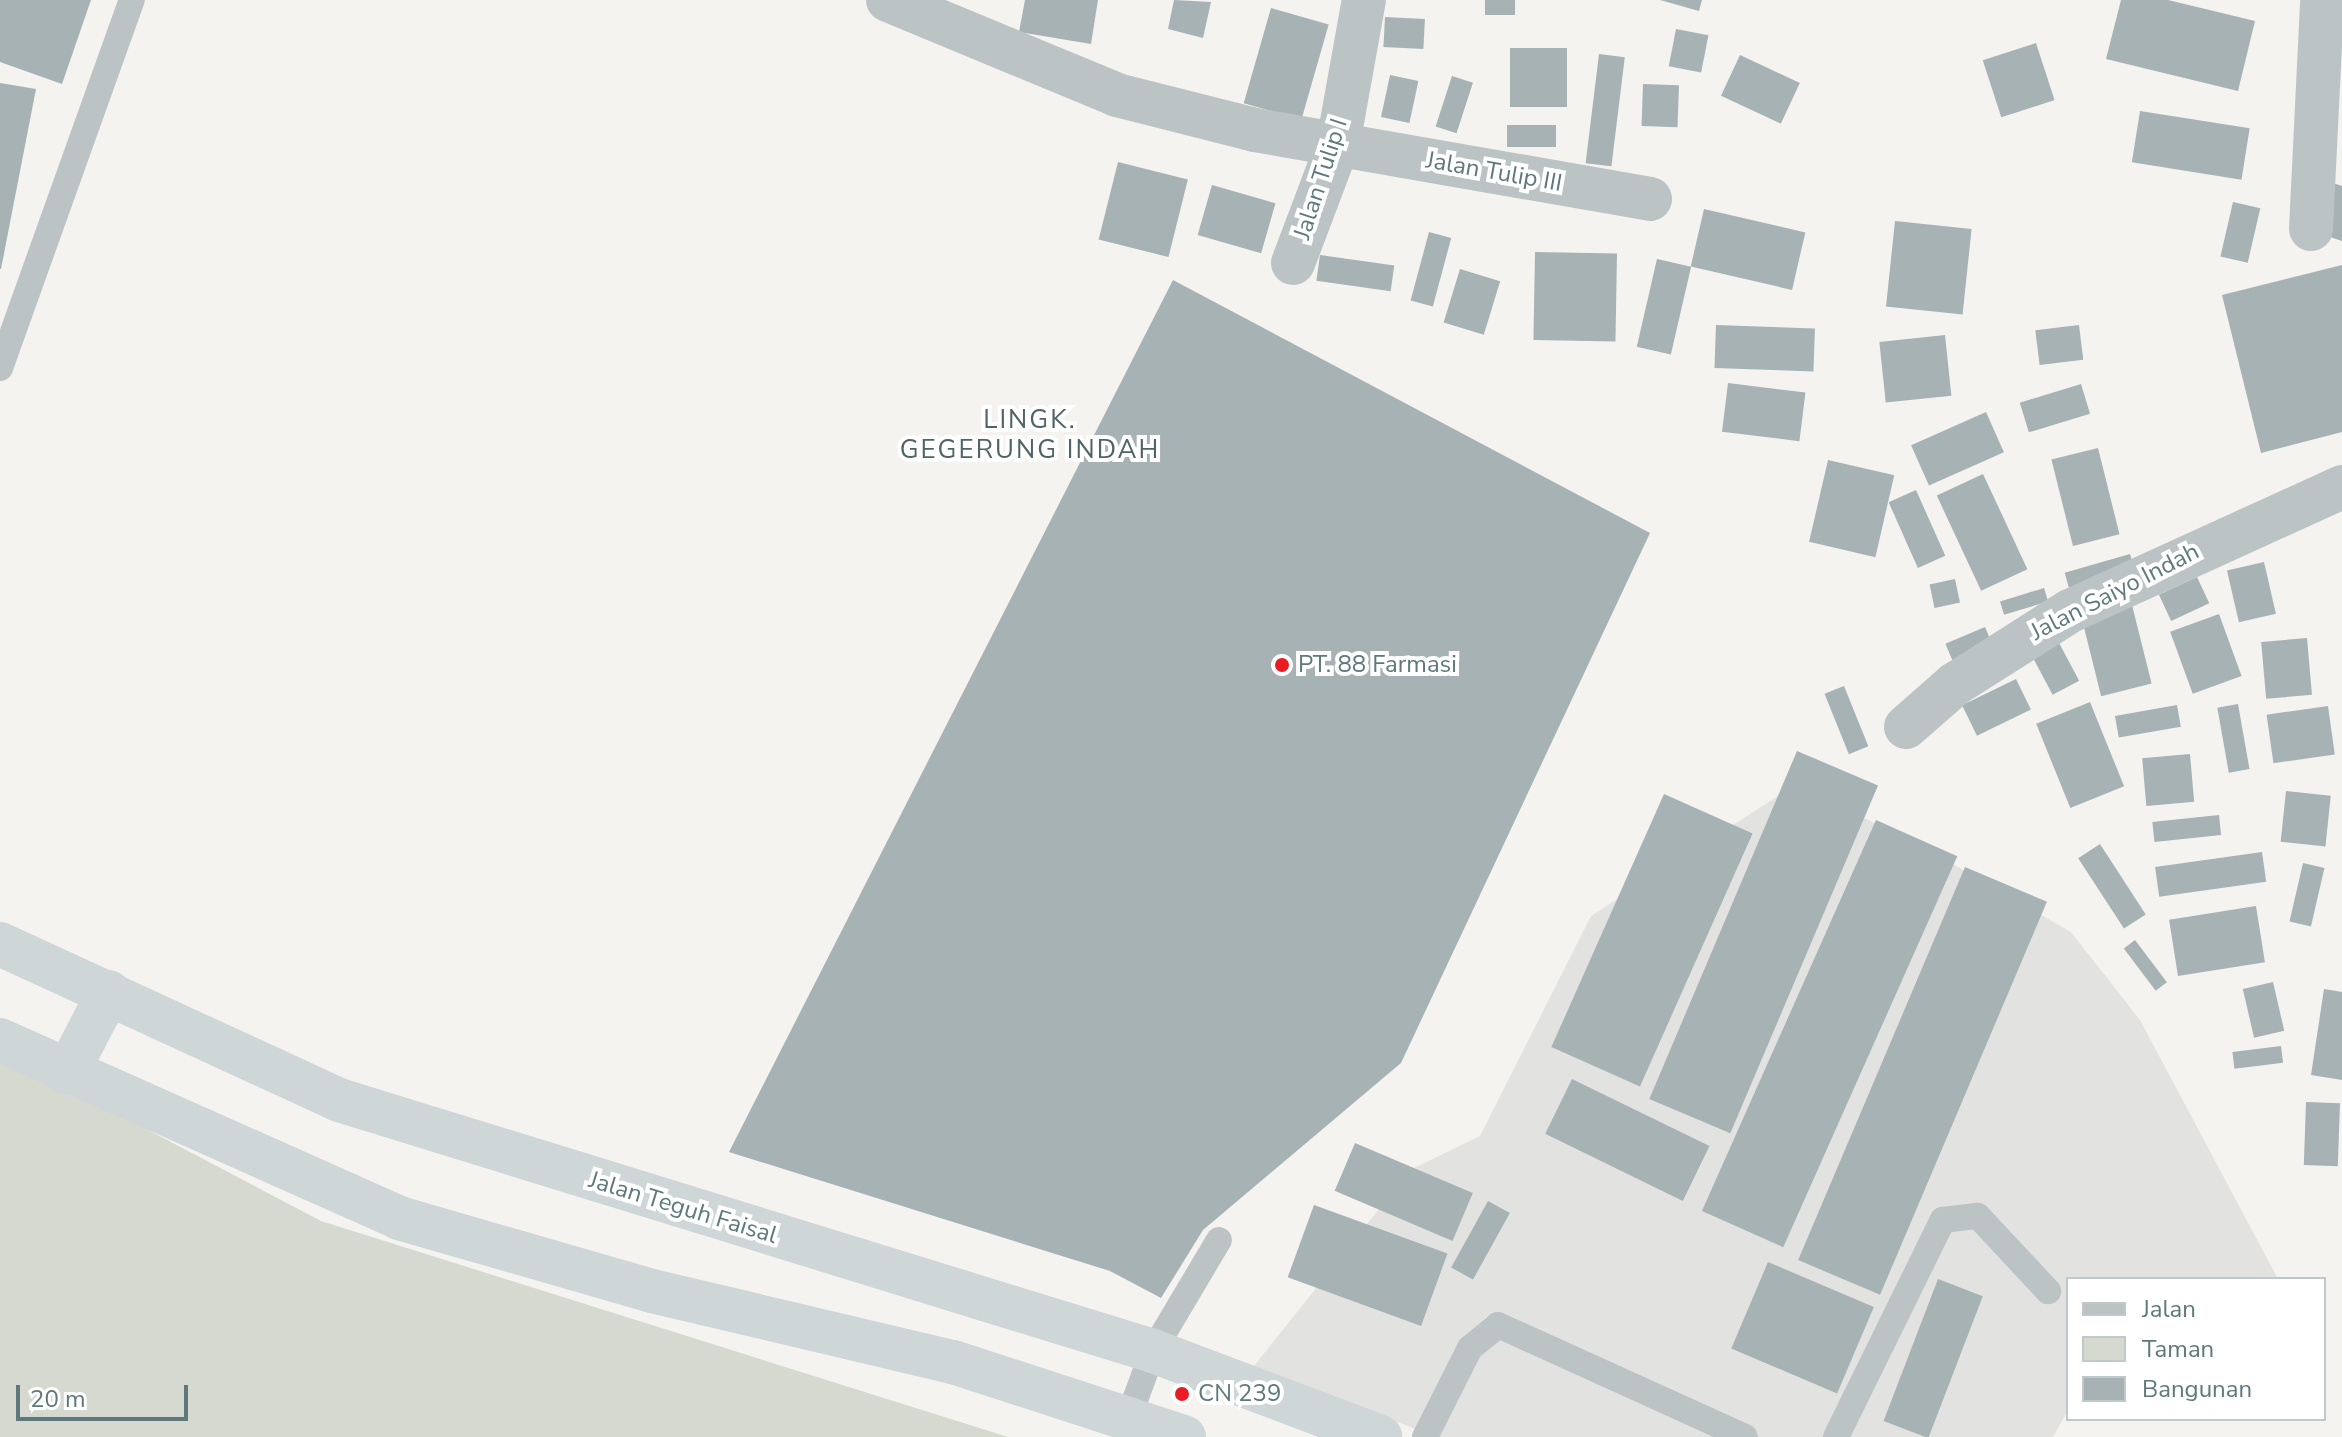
<!DOCTYPE html>
<html>
<head>
<meta charset="utf-8">
<style>
	body { margin:0 }
	#map { position:relative; width:2342px; height:1437px; overflow:hidden; background:#f4f3f0; font-family:"Nunito Sans",sans-serif }
	div>[style] { position:absolute }
	.built>* { inset:0; background:#e2e3e1 }
	.green>* { inset:0; background:#d5d9cf }
	.building>* { inset:0; background:#a6b2b4; transform-origin:0 0 }
	.service>* { height:26px; margin:-13px; padding:0 13px; transform-origin:13px; border-radius:13px; background:#bcc3c5 }
	.minor>* { height:44px; margin:-22px; padding:0 22px; transform-origin:22px; border-radius:22px; background:#bcc3c5 }
	.trunk>* { height:44px; margin:-22px; padding:0 22px; transform-origin:22px; border-radius:22px; background:#cfd6d8 }
	.dots>* { width:22px; height:22px; translate:-50% -50%; box-sizing:border-box; border:4px solid #fff; border-radius:50% }
	span { translate:-50% -50%; white-space:nowrap; text-align:center; line-height:1.15; -webkit-text-stroke:8px #fff; paint-order:stroke }
	.street-label { font-size:24px; color:#5e787c }
	.poi-label { font-size:24px; color:#5e787c }
	.left { translate:0 -50%; text-align:left }
	.neighbourhood-label { font-size:26px; color:#506367; letter-spacing:2px }
	.legend { position:absolute; left:2066px; top:1277px; width:260px; height:144px; box-sizing:border-box; background:#fff; border:2px solid #bfc9cb; margin:0; padding:10px 14px; list-style:none; font-size:24px; color:#5e787c }
	.legend li { display:flex; align-items:center; gap:16px; height:40px }
	.legend b { width:40px; border:2px solid #bfc9cb }
	.scale { position:absolute; left:16px; top:1385px; width:172px; height:36px; box-sizing:border-box; border:4px solid #5e787c; border-top:0; padding-left:10px; font-size:24px; line-height:28px; white-space:nowrap; color:#5e787c; -webkit-text-stroke:6px #fff; paint-order:stroke }
</style>
</head>
<body>
<div id="map">
	<div class="built">
		<i style="clip-path:polygon(1795px 785px,1918px 844px,2071px 932px,2140px 1020px,2278px 1279px,2068px 1279px,2068px 1410px,2053px 1437px,1436px 1437px,1254px 1366px,1410px 1170px,1480px 1136px,1591px 916px)"></i>
	</div>
	<div class="green">
		<i style="clip-path:polygon(0 1052px,321px 1221px,1008px 1437px,0 1437px)"></i>
	</div>
	<div class="building">
		<i style="clip-path:polygon(0 0,91px 0,62px 84px,0 62px)"></i>
		<i style="clip-path:polygon(1025px 0,1098px 0,1091px 44px,1019px 32px)"></i>
		<i style="clip-path:polygon(1174px 0,1211px 2px,1203px 38px,1168px 29px)"></i>
		<i style="left:1485px;top:0;width:30px;height:15px"></i>
		<i style="clip-path:polygon(1660px 0,1702px 0,1699px 11px)"></i>
		<i style="clip-path:polygon(2121px 0,2168px 0,2255px 21px,2238px 91px,2106px 59px)"></i>
		<i style="left:1271px;top:8px;width:60px;height:99px;rotate:16deg"></i>
		<i style="left:1385px;top:17px;width:40px;height:30px;rotate:3deg"></i>
		<i style="left:1676px;top:29px;width:33px;height:38px;rotate:11deg"></i>
		<i style="left:2036px;top:43px;width:60px;height:56px;rotate:72deg"></i>
		<i style="left:1510px;top:48px;width:57px;height:59px"></i>
		<i style="left:1599px;top:54px;width:26px;height:110px;rotate:7deg"></i>
		<i style="left:1740px;top:55px;width:66px;height:45px;rotate:25deg"></i>
		<i style="left:1390px;top:75px;width:29px;height:43px;rotate:12deg"></i>
		<i style="left:1452px;top:76px;width:22px;height:53px;rotate:18deg"></i>
		<i style="clip-path:polygon(0 83px,36px 89px,1px 269px,0 269px)"></i>
		<i style="left:1643px;top:84px;width:36px;height:42px;rotate:2deg"></i>
		<i style="left:2140px;top:111px;width:111px;height:52px;rotate:9deg"></i>
		<i style="left:1507px;top:125px;width:49px;height:22px"></i>
		<i style="left:1118px;top:162px;width:72px;height:80px;rotate:14deg"></i>
		<i style="clip-path:polygon(2333px 183px,2342px 186px,2342px 241px,2318px 233px)"></i>
		<i style="left:1212px;top:185px;width:66px;height:52px;rotate:16deg"></i>
		<i style="left:2233px;top:202px;width:28px;height:56px;rotate:13deg"></i>
		<i style="left:1704px;top:209px;width:104px;height:59px;rotate:13deg"></i>
		<i style="left:1895px;top:221px;width:77px;height:86px;rotate:6deg"></i>
		<i style="left:1429px;top:232px;width:23px;height:71px;rotate:15deg"></i>
		<i style="left:1535px;top:252px;width:82px;height:88px;rotate:1deg"></i>
		<i style="left:1320px;top:255px;width:75px;height:26px;rotate:8deg"></i>
		<i style="left:1657px;top:259px;width:35px;height:90px;rotate:13deg"></i>
		<i style="clip-path:polygon(2342px 265px,2342px 432px,2261px 453px,2222px 295px)"></i>
		<i style="left:1460px;top:269px;width:42px;height:56px;rotate:17deg"></i>
		<i style="clip-path:polygon(1173px 280px,1650px 533px,1401px 1063px,1203px 1230px,1161px 1298px,1110px 1271px,729px 1152px)"></i>
		<i style="left:1716px;top:325px;width:99px;height:43px;rotate:2deg"></i>
		<i style="left:2079px;top:325px;width:35px;height:44px;rotate:83deg"></i>
		<i style="left:1945px;top:335px;width:61px;height:66px;rotate:84deg"></i>
		<i style="left:1728px;top:383px;width:78px;height:49px;rotate:7deg"></i>
		<i style="left:2081px;top:384px;width:31px;height:64px;rotate:73deg"></i>
		<i style="left:1986px;top:412px;width:44px;height:82px;rotate:66deg"></i>
		<i style="left:2098px;top:448px;width:89px;height:48px;rotate:76deg"></i>
		<i style="left:1828px;top:460px;width:68px;height:84px;rotate:13deg"></i>
		<i style="left:1983px;top:474px;width:105px;height:51px;rotate:65deg"></i>
		<i style="left:1916px;top:490px;width:72px;height:30px;rotate:66deg"></i>
		<i style="left:2130px;top:554px;width:19px;height:68px;rotate:74deg"></i>
		<i style="left:2264px;top:562px;width:53px;height:38px;rotate:77deg"></i>
		<i style="left:2197px;top:577px;width:29px;height:42px;rotate:65deg"></i>
		<i style="left:1955px;top:579px;width:24px;height:26px;rotate:78deg"></i>
		<i style="left:2044px;top:588px;width:14px;height:46px;rotate:73deg"></i>
		<i style="left:2132px;top:605px;width:81px;height:52px;rotate:76deg"></i>
		<i style="left:2219px;top:614px;width:66px;height:52px;rotate:70deg"></i>
		<i style="left:1985px;top:627px;width:26px;height:43px;rotate:67deg"></i>
		<i style="left:2307px;top:638px;width:57px;height:46px;rotate:85deg"></i>
		<i style="left:2058px;top:641px;width:45px;height:30px;rotate:62deg"></i>
		<i style="left:2016px;top:679px;width:34px;height:60px;rotate:64deg"></i>
		<i style="left:1844px;top:686px;width:65px;height:21px;rotate:68deg"></i>
		<i style="left:2090px;top:702px;width:91px;height:58px;rotate:68deg"></i>
		<i style="left:2238px;top:704px;width:66px;height:21px;rotate:80deg"></i>
		<i style="left:2177px;top:705px;width:22px;height:63px;rotate:80deg"></i>
		<i style="left:2328px;top:706px;width:49px;height:62px;rotate:82deg"></i>
		<i style="left:1797px;top:751px;width:88px;height:378px;rotate:23deg"></i>
		<i style="left:2190px;top:754px;width:48px;height:48px;rotate:85deg"></i>
		<i style="left:2286px;top:791px;width:45px;height:51px;rotate:6deg"></i>
		<i style="left:1664px;top:794px;width:97px;height:277px;rotate:24deg"></i>
		<i style="left:2219px;top:815px;width:20px;height:67px;rotate:84deg"></i>
		<i style="left:1876px;top:820px;width:89px;height:428px;rotate:24deg"></i>
		<i style="left:2100px;top:844px;width:84px;height:26px;rotate:57deg"></i>
		<i style="left:2262px;top:852px;width:30px;height:108px;rotate:82deg"></i>
		<i style="left:2303px;top:863px;width:22px;height:60px;rotate:13deg"></i>
		<i style="left:1965px;top:867px;width:89px;height:427px;rotate:23deg"></i>
		<i style="left:2256px;top:906px;width:57px;height:88px;rotate:81deg"></i>
		<i style="left:2135px;top:940px;width:53px;height:14px;rotate:53deg"></i>
		<i style="left:2273px;top:982px;width:50px;height:31px;rotate:77deg"></i>
		<i style="clip-path:polygon(2324px 989px,2342px 992px,2342px 1080px,2311px 1075px)"></i>
		<i style="left:2281px;top:1046px;width:17px;height:49px;rotate:83deg"></i>
		<i style="left:1572px;top:1079px;width:153px;height:61px;rotate:26deg"></i>
		<i style="left:2306px;top:1102px;width:34px;height:63px;rotate:2deg"></i>
		<i style="left:1355px;top:1143px;width:128px;height:52px;rotate:23deg"></i>
		<i style="left:1488px;top:1201px;width:25px;height:76px;rotate:29deg"></i>
		<i style="left:1314px;top:1205px;width:142px;height:77px;rotate:20deg"></i>
		<i style="left:1768px;top:1262px;width:115px;height:94px;rotate:23deg"></i>
		<i style="left:1938px;top:1279px;width:48px;height:152px;rotate:21deg"></i>
	</div>
	<div class="service">
		<i style="left:0;top:368px;width:391px;rotate:-70.3deg"></i>
		<i style="left:1128px;top:1419px;width:72px;rotate:-69.8deg"></i>
		<i style="left:1153px;top:1351px;width:129px;rotate:-59.3deg"></i>
		<i style="left:1425px;top:1437px;width:100px;rotate:-63.2deg"></i>
		<i style="left:1470px;top:1348px;width:36px;rotate:-39deg"></i>
		<i style="left:1498px;top:1325px;width:271px;rotate:24.4deg"></i>
		<i style="left:1836px;top:1437px;width:242px;rotate:-63.8deg"></i>
		<i style="left:1943px;top:1220px;width:35px;rotate:-7deg"></i>
		<i style="left:1978px;top:1216px;width:103px;rotate:47deg"></i>
	</div>
	<div class="minor">
		<i style="left:888px;top:0;width:248px;rotate:22.5deg"></i>
		<i style="left:1117px;top:95px;width:142px;rotate:14.2deg"></i>
		<i style="left:1255px;top:130px;width:401px;rotate:9.9deg"></i>
		<i style="left:2311px;top:229px;width:229px;rotate:-87.2deg"></i>
		<i style="left:1293px;top:263px;width:127px;rotate:-69.3deg"></i>
		<i style="left:1338px;top:144px;width:146px;rotate:-79.8deg"></i>
		<i style="left:1906px;top:727px;width:65px;rotate:-41.3deg"></i>
		<i style="left:1955px;top:684px;width:136px;rotate:-32.4deg"></i>
		<i style="left:2070px;top:611px;width:299px;rotate:-24.5deg"></i>
	</div>
	<div class="trunk">
		<i style="left:0;top:944px;width:373px;rotate:24.7deg"></i>
		<i style="left:339px;top:1100px;width:852px;rotate:17.14deg"></i>
		<i style="left:1153px;top:1351px;width:243px;rotate:20.7deg"></i>
		<i style="left:0;top:1040px;width:437px;rotate:24deg"></i>
		<i style="left:399px;top:1218px;width:263px;rotate:16.1deg"></i>
		<i style="left:652px;top:1291px;width:309px;rotate:13.3deg"></i>
		<i style="left:953px;top:1362px;width:243px;rotate:18deg"></i>
		<i style="left:67px;top:1073px;width:91px;rotate:-62.6deg"></i>
	</div>
	<div class="dots">
		<i style="left:1282px;top:665px;background:#e91c23"></i>
		<i style="left:1182px;top:1394px;background:#e91c23"></i>
	</div>
	<div class="street-label">
		<span style="left:1494px;top:172px;rotate:10deg">Jalan Tulip III</span>
		<span style="left:1321px;top:179px;rotate:-72deg">Jalan Tulip I</span>
		<span style="left:2115px;top:592px;rotate:-27deg">Jalan Saiyo Indah</span>
		<span style="left:683px;top:1208px;rotate:17deg">Jalan Teguh Faisal</span>
	</div>
	<div class="poi-label">
		<span class="left" style="left:1298px;top:665px">PT. 88 Farmasi</span>
		<span class="left" style="left:1198px;top:1394px">CN 239</span>
	</div>
	<div class="neighbourhood-label">
		<span style="left:1030px;top:435px">LINGK.<br>GEGERUNG INDAH</span>
	</div>
	<ul class="legend">
	<li><b style="height:10px;background:#bcc3c5"></b>Jalan</li>
	<li><b style="height:22px;background:#d5d9cf"></b>Taman</li>
	<li><b style="height:22px;background:#a6b2b4"></b>Bangunan</li>
	</ul>
	<div class="scale">20 m</div>
</div>
</body>
</html>
